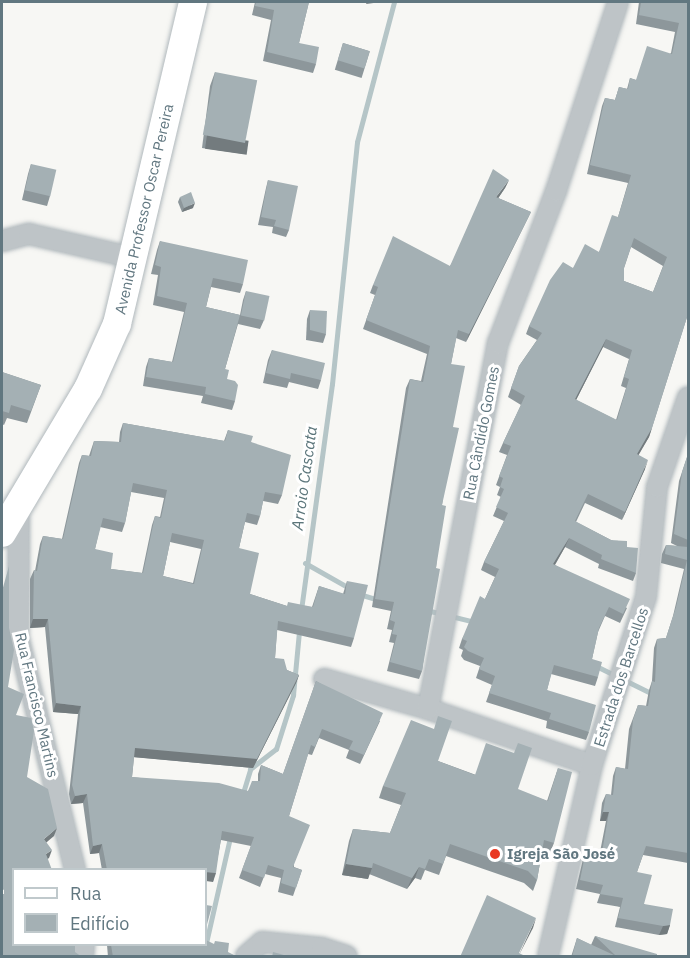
<!DOCTYPE html>
<html>
<head>
<meta charset="utf-8">
<style>
	body { margin:0 }
	#map { position:relative; width:690px; height:958px; overflow:hidden; background:#f7f7f4; font-family:"IBM Plex Sans",sans-serif }
	div>[style] { position:absolute }
	.stream>* { height:5px; margin:-2.5px; padding:0 2.5px; transform-origin:2.5px; border-radius:2.5px; background:#b5c5c7 }
	.roads { filter:drop-shadow(0 0 2px #b0b8bc) drop-shadow(0 0 2px #b0b8bc) }
	.street>* { height:20px; margin:-10px; padding:0 10px; transform-origin:10px; border-radius:10px; background:#bec4c7 }
	.secondary>* { height:28px; margin:-14px; padding:0 14px; transform-origin:14px; border-radius:14px; background:#fff }
	.wall>* { inset:0; background:#8d979b; transform-origin:0 0 }
	.shaded-wall>* { inset:0; background:#737b7e; transform-origin:0 0 }
	.building>* { inset:0; background:#a4b0b4; transform-origin:0 0 }
	.dots>* { width:16px; height:16px; translate:-50% -50%; box-sizing:border-box; border:3px solid #fff; border-radius:50% }
	span { translate:-50% -50%; white-space:nowrap; text-align:center; line-height:1.15; -webkit-text-stroke:6px #fff; paint-order:stroke }
	.street-label { font-size:15px; color:#617780 }
	.poi-label { font-size:15px; color:#617780; font-weight:700 }
	.left { translate:0 -50%; text-align:left }
	.water-label { font-size:16px; color:#5c767b; font-style:italic }
	.frame { position:absolute; inset:0; border:3px solid #617780; pointer-events:none }
	.legend { position:absolute; left:12px; top:868px; width:195px; height:78px; box-sizing:border-box; background:#fff; border:2px solid #c0c9cc; margin:0; padding:8px 10px; list-style:none; font-size:18px; color:#617780 }
	.legend li { display:flex; align-items:center; gap:12px; height:30px }
	.legend b { width:30px; border:2px solid #c0c9cc }
</style>
</head>
<body>
<div id="map">
	<div class="stream">
		<i style="left:305px;top:563px;width:53px;rotate:29.5deg"></i>
		<i style="left:359px;top:594px;width:21px;rotate:17deg"></i>
		<i style="left:301px;top:610px;width:228px;rotate:-82.2deg"></i>
		<i style="left:332px;top:384px;width:243px;rotate:-84.1deg"></i>
		<i style="left:357px;top:142px;width:145px;rotate:-75.2deg"></i>
		<i style="left:426px;top:610px;width:50px;rotate:13.8deg"></i>
		<i style="left:596px;top:666px;width:66px;rotate:26.2deg"></i>
		<i style="left:242px;top:796px;width:28px;rotate:-73deg"></i>
		<i style="left:250px;top:769px;width:33px;rotate:-38deg"></i>
		<i style="left:276px;top:749px;width:57px;rotate:-72.5deg"></i>
		<i style="left:293px;top:695px;width:64px;rotate:-84.6deg"></i>
		<i style="left:206px;top:943px;width:109px;rotate:-77.2deg"></i>
	</div>
	<div class="roads">
		<div class="street">
			<i style="left:2px;top:241px;width:28px;rotate:-15deg"></i>
			<i style="left:29px;top:234px;width:109px;rotate:12.8deg"></i>
			<i style="left:19px;top:506px;width:130px;rotate:90.4deg"></i>
			<i style="left:18px;top:636px;width:241px;rotate:76.3deg"></i>
			<i style="left:324px;top:679px;width:108px;rotate:16.1deg"></i>
			<i style="left:428px;top:709px;width:173px;rotate:18.9deg"></i>
			<i style="left:428px;top:709px;width:373px;rotate:-79.2deg"></i>
			<i style="left:498px;top:343px;width:163px;rotate:-69.1deg"></i>
			<i style="left:556px;top:191px;width:199px;rotate:-71.8deg"></i>
			<i style="left:83px;top:956px;width:12px;rotate:-85deg"></i>
			<i style="left:246px;top:956px;width:21px;rotate:-41deg"></i>
			<i style="left:262px;top:942px;width:60px;rotate:5.7deg"></i>
			<i style="left:322px;top:948px;width:26px;rotate:18deg"></i>
			<i style="left:548px;top:956px;width:196px;rotate:-77deg"></i>
			<i style="left:592px;top:765px;width:176px;rotate:-72.2deg"></i>
			<i style="left:646px;top:597px;width:111px;rotate:-84.3deg"></i>
			<i style="left:657px;top:487px;width:95px;rotate:-71deg"></i>
		</div>
		<div class="secondary">
			<i style="left:2px;top:533px;width:168px;rotate:-59.2deg"></i>
			<i style="left:88px;top:389px;width:71px;rotate:-66deg"></i>
			<i style="left:117px;top:324px;width:331px;rotate:-76.7deg"></i>
		</div>
	</div>
	<div class="wall">
		<i style="clip-path:polygon(255px 2px,309px 2px,299px 43px,316px 64px,313px 73px,263px 61px,271px 20px,252px 15px)"></i>
		<i style="clip-path:polygon(evenodd,639px 2px,688px 2px,688px 314px,649px 437px,638px 455px,645px 469px,622px 520px,585px 503px,576px 522px,611px 540px,627px 547px,636px 573px,633px 581px,598px 568px,599px 564px,565px 547px,555px 565px,627px 608px,620px 623px,605px 616px,598px 632px,592px 659px,598px 677px,595px 686px,551px 674px,547px 690px,589px 732px,586px 740px,546px 728px,547px 721px,486px 702px,492px 685px,476px 678px,480px 666px,464px 660px,461px 656px,463px 650px,459px 648px,462px 639px,485px 599px,495px 577px,481px 570px,484px 562px,504px 521px,493px 516px,501px 497px,497px 495px,500px 487px,496px 485px,507px 455px,499px 452px,503px 443px,521px 405px,508px 397px,519px 366px,537px 340px,526px 334px,529px 326px,573px 268px,599px 252px,618px 217px,628px 183px,587px 174px,602px 106px,605px 98px,615px 100px,619px 87px,627px 89px,630px 78px,636px 80px,671px 53px,675px 32px,636px 24px,639px 2px,631px 247px,663px 266px,653px 292px,624px 281px,624px 268px,631px 247px,639px 2px,603px 347px,629px 359px,621px 386px,626px 388px,616px 420px,576px 400px,603px 347px)"></i>
		<i style="left:343px;top:43px;width:28px;height:28px;rotate:17deg"></i>
		<i style="clip-path:polygon(215px 72px,244px 154px,202px 148px,210px 86px)"></i>
		<i style="clip-path:polygon(31px 164px,50px 196px,47px 206px,22px 200px,28px 174px)"></i>
		<i style="clip-path:polygon(268px 180px,289px 230px,286px 237px,272px 233px,273px 227px,258px 225px,266px 188px)"></i>
		<i style="clip-path:polygon(509px 180px,505px 188px,498px 198px,531px 212px,466px 342px,456px 338px,451px 364px,453px 427px,442px 505px,436px 568px,422px 671px,419px 679px,387px 671px,394px 643px,389px 642px,392px 630px,387px 629px,391px 611px,372px 607px,406px 388px,410px 379px,421px 381px,427px 354px,363px 329px,375px 295px,370px 293px,373px 285px,450px 266px)"></i>
		<i style="clip-path:polygon(180px 197px,193px 208px,182px 212px,178px 202px)"></i>
		<i style="clip-path:polygon(160px 241px,243px 284px,240px 293px,211px 287px,206px 307px,240px 315px,243px 300px,246px 291px,264px 320px,260px 329px,238px 324px,225px 369px,227px 379px,235px 401px,232px 410px,201px 403px,203px 396px,143px 386px,146px 367px,149px 358px,172px 362px,184px 312px,153px 305px,158px 275px,151px 274px,157px 250px)"></i>
		<i style="clip-path:polygon(310px 310px,326px 334px,323px 343px,306px 340px,307px 319px)"></i>
		<i style="clip-path:polygon(272px 350px,321px 380px,318px 389px,289px 382px,287px 388px,263px 383px,268px 360px)"></i>
		<i style="clip-path:polygon(2px 372px,41px 385px,27px 423px,7px 418px,4px 425px,2px 424px)"></i>
		<i style="clip-path:polygon(evenodd,123px 423px,224px 441px,228px 430px,251px 442px,282px 495px,278px 504px,263px 501px,260px 516px,257px 525px,245px 522px,239px 548px,250px 594px,287px 606px,312px 607px,319px 586px,343px 594px,347px 581px,354px 638px,351px 647px,277px 630px,275px 658px,287px 670px,299px 675px,296px 683px,253px 768px,134px 757px,132px 777px,248px 791px,258px 781px,258px 774px,261px 765px,283px 774px,316px 681px,380px 721px,360px 764px,346px 758px,349px 750px,319px 738px,312px 755px,308px 754px,289px 816px,294px 867px,302px 870px,293px 896px,278px 892px,281px 878px,265px 874px,260px 887px,239px 878px,251px 846px,221px 840px,213px 882px,206px 870px,102px 870px,99px 853px,90px 854px,83px 803px,71px 804px,69px 794px,78px 714px,53px 712px,45px 627px,30px 628px,30px 579px,34px 570px,35px 571px,40px 544px,43px 536px,62px 539px,79px 463px,82px 455px,89px 456px,94px 441px,119px 442px,120px 432px,123px 423px,131px 492px,164px 498px,160px 517px,155px 516px,152px 525px,142px 573px,111px 569px,95px 549px,100px 527px,122px 532px,125px 523px,131px 492px,123px 423px,170px 542px,201px 549px,193px 583px,163px 576px,170px 542px)"></i>
		<i style="clip-path:polygon(688px 454px,688px 863px,643px 855px,637px 872px,644px 904px,670px 925px,667px 934px,659px 935px,615px 927px,620px 907px,597px 903px,600px 894px,576px 889px,583px 859px,586px 850px,600px 852px,606px 821px,600px 821px,602px 803px,606px 794px,611px 795px,613px 776px,616px 767px,625px 769px,629px 729px,638px 705px,646px 706px,649px 690px,652px 681px,654px 648px,657px 639px,666px 638px,673px 616px,684px 569px,661px 563px,662px 554px,666px 545px,677px 546px,671px 543px,679px 481px)"></i>
		<i style="clip-path:polygon(438px 761px,547px 801px,558px 768px,554px 843px,549px 855px,542px 852px,537px 880px,533px 891px,524px 883px,446px 856px,439px 875px,425px 870px,421px 880px,415px 878px,407px 889px,369px 874px,368px 879px,342px 875px,349px 841px,353px 829px,390px 833px,401px 805px,379px 798px,383px 786px)"></i>
		<i style="clip-path:polygon(595px 936px,657px 957px,571px 957px,577px 938px,591px 945px)"></i>
		<i style="clip-path:polygon(107px 945px,206px 945px,238px 957px,108px 957px)"></i>
	</div>
	<div class="shaded-wall">
		<i style="clip-path:polygon(367px 2px,381px 2px,366px 4px)"></i>
		<i style="left:207px;top:135px;width:42px;height:14px;rotate:8deg"></i>
		<i style="clip-path:polygon(509px 180px,505px 188px,493px 206px,496px 197px)"></i>
		<i style="clip-path:polygon(195px 203px,193px 208px,182px 212px,184px 208px)"></i>
		<i style="clip-path:polygon(531px 212px,466px 342px,469px 334px)"></i>
		<i style="clip-path:polygon(606px 339px,603px 347px,572px 408px,575px 399px)"></i>
		<i style="clip-path:polygon(652px 428px,649px 437px,634px 463px,637px 454px)"></i>
		<i style="clip-path:polygon(648px 460px,645px 469px,622px 520px,625px 512px)"></i>
		<i style="clip-path:polygon(569px 538px,565px 547px,550px 573px,553px 564px)"></i>
		<i style="clip-path:polygon(33px 619px,48px 619px,45px 627px,30px 628px)"></i>
		<i style="clip-path:polygon(299px 675px,296px 683px,253px 768px,132px 757px,135px 748px)"></i>
		<i style="clip-path:polygon(56px 703px,81px 706px,78px 714px,53px 712px)"></i>
		<i style="clip-path:polygon(87px 794px,83px 803px,71px 804px,75px 796px)"></i>
		<i style="clip-path:polygon(603px 812px,609px 812px,606px 821px,600px 821px)"></i>
		<i style="clip-path:polygon(57px 828px,54px 836px,41px 847px,44px 839px)"></i>
		<i style="clip-path:polygon(102px 844px,99px 853px,90px 854px,93px 846px)"></i>
		<i style="clip-path:polygon(52px 850px,49px 858px,43px 862px,46px 854px)"></i>
		<i style="clip-path:polygon(346px 864px,372px 868px,368px 879px,342px 875px)"></i>
		<i style="clip-path:polygon(419px 867px,415px 878px,407px 889px,412px 878px)"></i>
		<i style="clip-path:polygon(206px 872px,216px 873px,213px 882px,206px 881px)"></i>
		<i style="clip-path:polygon(536px 918px,533px 928px,518px 957px)"></i>
		<i style="clip-path:polygon(670px 925px,667px 934px,659px 935px,663px 926px)"></i>
	</div>
	<div class="building">
		<i style="clip-path:polygon(256px 2px,309px 2px,299px 43px,319px 47px,316px 64px,267px 52px,274px 10px,255px 6px)"></i>
		<i style="clip-path:polygon(evenodd,641px 2px,688px 2px,688px 314px,652px 428px,637px 454px,648px 460px,625px 512px,588px 494px,575px 521px,611px 540px,627px 541px,627px 547px,638px 548px,636px 573px,601px 559px,602px 555px,569px 538px,553px 564px,630px 599px,623px 614px,609px 607px,599px 628px,592px 659px,602px 662px,598px 677px,554px 665px,547px 690px,596px 705px,589px 732px,549px 719px,551px 713px,489px 693px,495px 676px,479px 669px,484px 658px,468px 651px,464px 647px,467px 641px,462px 639px,480px 596px,485px 599px,499px 569px,484px 562px,508px 513px,496px 507px,504px 489px,500px 487px,503px 478px,499px 476px,511px 446px,503px 443px,525px 396px,511px 388px,519px 366px,542px 333px,529px 326px,550px 280px,563px 262px,573px 268px,585px 244px,599px 252px,612px 215px,618px 217px,631px 175px,590px 165px,605px 98px,615px 100px,619px 87px,628px 89px,630px 78px,636px 80px,647px 46px,672px 54px,679px 23px,639px 15px,641px 2px,634px 238px,667px 257px,653px 292px,624px 281px,624px 268px,634px 238px,641px 2px,606px 339px,632px 350px,624px 377px,629px 379px,617px 420px,575px 399px,606px 339px)"></i>
		<i style="left:343px;top:43px;width:28px;height:18px;rotate:17deg"></i>
		<i style="left:215px;top:72px;width:43px;height:64px;rotate:11deg"></i>
		<i style="left:31px;top:164px;width:26px;height:27px;rotate:13deg"></i>
		<i style="clip-path:polygon(493px 169px,509px 180px,496px 197px,531px 212px,469px 334px,458px 330px,451px 364px,465px 366px,453px 427px,459px 428px,442px 505px,446px 506px,436px 568px,440px 569px,422px 671px,390px 662px,397px 635px,392px 634px,395px 622px,390px 620px,394px 602px,375px 599px,410px 379px,423px 382px,430px 346px,366px 320px,378px 287px,373px 285px,393px 236px,450px 266px)"></i>
		<i style="clip-path:polygon(268px 180px,298px 186px,289px 230px,274px 226px,276px 220px,261px 217px)"></i>
		<i style="clip-path:polygon(191px 192px,195px 203px,184px 208px,180px 197px)"></i>
		<i style="clip-path:polygon(160px 241px,248px 260px,243px 284px,213px 278px,206px 307px,240px 315px,225px 369px,229px 370px,227px 379px,235px 381px,238px 385px,235px 401px,205px 394px,206px 387px,146px 377px,149px 358px,173px 362px,187px 303px,157px 296px,161px 267px,155px 265px)"></i>
		<i style="left:246px;top:291px;width:24px;height:25px;rotate:12deg"></i>
		<i style="clip-path:polygon(310px 310px,327px 311px,326px 334px,310px 330px)"></i>
		<i style="clip-path:polygon(272px 350px,325px 363px,321px 380px,291px 373px,290px 379px,266px 373px)"></i>
		<i style="clip-path:polygon(2px 372px,41px 385px,31px 411px,11px 405px,9px 413px,2px 411px)"></i>
		<i style="clip-path:polygon(evenodd,123px 423px,225px 441px,228px 430px,253px 436px,251px 442px,291px 455px,282px 495px,265px 492px,260px 516px,247px 513px,239px 548px,259px 553px,250px 594px,287px 606px,288px 602px,313px 607px,319px 586px,345px 594px,347px 581px,368px 585px,354px 638px,278px 621px,275px 658px,284px 659px,287px 670px,299px 675px,257px 759px,135px 748px,132px 777px,219px 783px,248px 791px,252px 781px,260px 781px,261px 765px,283px 774px,316px 681px,383px 713px,364px 755px,349px 749px,353px 741px,322px 729px,315px 747px,311px 745px,289px 816px,310px 825px,293px 867px,302px 870px,296px 888px,281px 883px,284px 870px,268px 865px,264px 878px,242px 870px,254px 837px,222px 831px,216px 873px,206px 872px,206px 870px,107px 870px,102px 844px,93px 846px,87px 794px,75px 796px,72px 785px,81px 706px,56px 703px,48px 619px,33px 619px,34px 570px,37px 571px,43px 536px,63px 539px,82px 455px,91px 456px,94px 441px,121px 442px,123px 423px,133px 483px,167px 490px,161px 518px,155px 516px,143px 573px,111px 569px,113px 553px,95px 549px,103px 518px,125px 523px,133px 483px,123px 423px,172px 533px,204px 540px,194px 584px,163px 576px,172px 533px)"></i>
		<i style="clip-path:polygon(688px 454px,688px 540px,674px 534px,682px 472px)"></i>
		<i style="clip-path:polygon(666px 545px,688px 547px,688px 853px,646px 846px,637px 872px,652px 875px,644px 904px,673px 909px,670px 925px,663px 926px,618px 918px,623px 898px,600px 894px,603px 885px,580px 880px,586px 850px,602px 852px,609px 812px,603px 812px,606px 794px,613px 795px,616px 767px,628px 769px,633px 720px,638px 705px,648px 706px,652px 681px,655px 682px,657px 639px,666px 638px,676px 607px,687px 560px,665px 554px)"></i>
		<i style="clip-path:polygon(9px 566px,9px 628px,14px 650px,8px 687px,24px 694px,16px 715px,31px 718px,34px 731px,27px 777px,48px 789px,57px 828px,44px 839px,52px 850px,46px 854px,52px 870px,14px 870px,14px 945px,75px 945px,75px 952px,82px 957px,2px 957px,2px 894px,4px 894px,4px 890px,2px 889px,2px 591px)"></i>
		<i style="clip-path:polygon(438px 716px,452px 721px,438px 761px,475px 775px,486px 743px,514px 753px,518px 743px,532px 748px,518px 789px,548px 801px,558px 768px,572px 772px,554px 843px,544px 840px,537px 880px,528px 871px,450px 844px,443px 864px,429px 859px,425px 869px,419px 867px,412px 878px,373px 863px,372px 868px,346px 864px,353px 829px,390px 833px,406px 793px,383px 786px,411px 720px,434px 729px)"></i>
		<i style="clip-path:polygon(487px 895px,536px 918px,519px 953px,527px 957px,460px 957px)"></i>
		<i style="clip-path:polygon(206px 905px,212px 906px,206px 928px)"></i>
		<i style="clip-path:polygon(595px 936px,657px 954px,657px 957px,572px 957px,577px 938px,616px 956px)"></i>
		<i style="clip-path:polygon(206px 940px,214px 944px,215px 941px,229px 943px,228px 952px,238px 957px,113px 957px,111px 945px,206px 945px)"></i>
		<i style="clip-path:polygon(273px 952px,284px 955px,283px 957px,272px 957px)"></i>
	</div>
	<div class="dots">
		<i style="left:495px;top:854px;background:#e93822"></i>
	</div>
	<div class="street-label">
		<span style="left:144px;top:209px;rotate:-77deg">Avenida Professor Oscar Pereira</span>
		<span style="left:481px;top:433px;rotate:-79deg">Rua Cândido Gomes</span>
		<span style="left:621px;top:677px;rotate:-72deg">Estrada dos Barcellos</span>
		<span style="left:37px;top:705px;rotate:77deg">Rua Francisco Martins</span>
	</div>
	<div class="poi-label">
		<span class="left" style="left:507px;top:854px">Igreja São José</span>
	</div>
	<div class="water-label">
		<span style="left:304px;top:478px;rotate:-82deg">Arroio Cascata</span>
	</div>
	<div class="frame"></div>
	<ul class="legend">
	<li><b style="height:8px;background:#fff"></b>Rua</li>
	<li><b style="height:16px;background:#a4b0b4"></b>Edifício</li>
	</ul>
</div>
</body>
</html>
